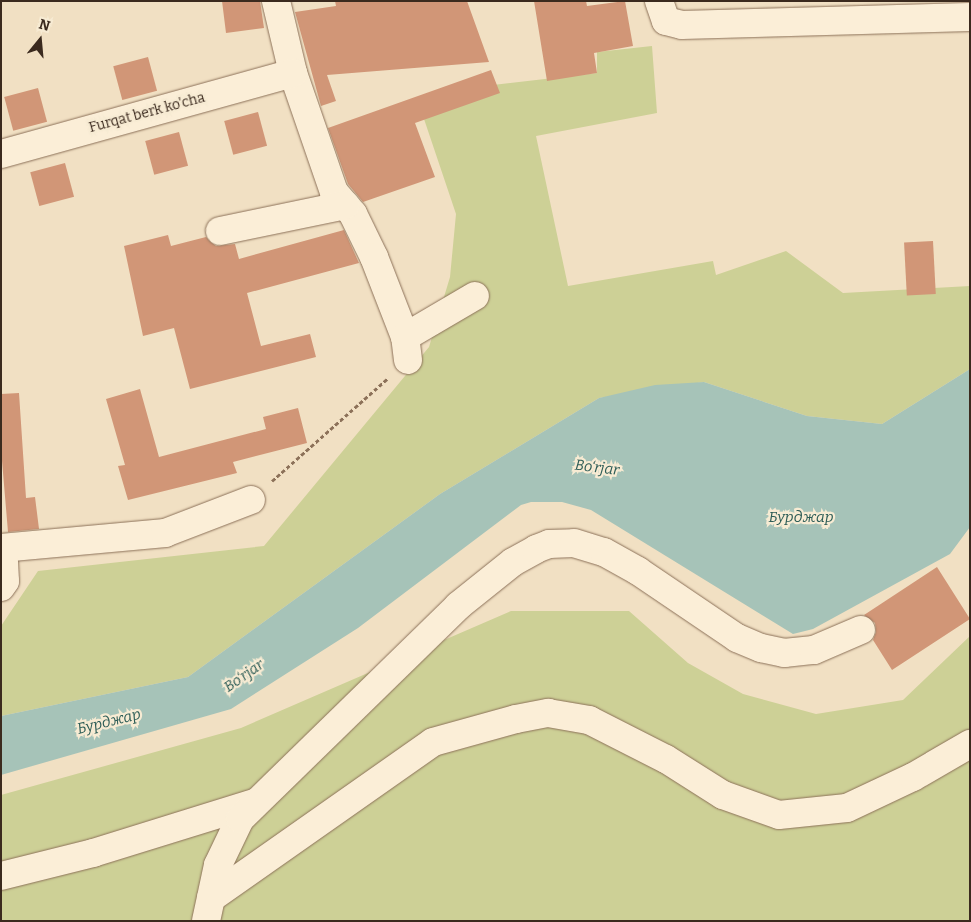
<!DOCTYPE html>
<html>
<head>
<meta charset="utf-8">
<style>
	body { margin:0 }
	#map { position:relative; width:971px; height:922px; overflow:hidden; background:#f1e0c3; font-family:Bitter,serif }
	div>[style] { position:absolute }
	.green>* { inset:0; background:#cdd096 }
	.water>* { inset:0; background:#a6c3b8 }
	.building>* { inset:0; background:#d19677; transform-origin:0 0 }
	.path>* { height:3px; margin-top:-1.5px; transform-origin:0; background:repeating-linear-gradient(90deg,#8c7159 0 4px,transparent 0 6.5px) }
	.roads { filter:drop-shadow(0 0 1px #8c7159) drop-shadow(0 0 1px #8c7159) }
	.minor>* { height:28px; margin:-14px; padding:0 14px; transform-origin:14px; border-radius:14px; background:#fbeed7 }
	span { translate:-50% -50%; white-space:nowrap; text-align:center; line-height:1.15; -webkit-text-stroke:4.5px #f7ebd3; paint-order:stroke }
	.street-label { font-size:14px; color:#3b2a1e }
	.water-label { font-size:15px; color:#2c5c56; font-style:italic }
	.frame { position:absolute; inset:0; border:2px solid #3b2a1e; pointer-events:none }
	.north { position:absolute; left:15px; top:15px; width:50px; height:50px; -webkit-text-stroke:4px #f7ebd3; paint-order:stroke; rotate:17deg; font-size:14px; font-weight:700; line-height:20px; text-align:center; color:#3b2a1e }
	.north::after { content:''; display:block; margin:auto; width:18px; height:22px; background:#3b2a1e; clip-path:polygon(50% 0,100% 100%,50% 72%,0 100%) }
</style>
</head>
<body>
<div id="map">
	<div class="green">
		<i style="clip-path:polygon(652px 46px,657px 113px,536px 136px,568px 286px,713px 261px,716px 275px,786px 251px,843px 293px,970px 286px,970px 369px,882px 424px,807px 416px,704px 382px,599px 398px,440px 494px,188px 677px,1px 716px,1px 626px,38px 571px,264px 546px,429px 347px,450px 277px,456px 214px,424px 119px,476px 87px,597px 73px,597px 52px)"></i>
		<i style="clip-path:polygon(511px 611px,629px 611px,688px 663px,743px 694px,816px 714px,903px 700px,970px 636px,970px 921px,1px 921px,1px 795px,241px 728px)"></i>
	</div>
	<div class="water">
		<i style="clip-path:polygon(970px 369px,970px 527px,950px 554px,813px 629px,793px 634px,591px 510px,562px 502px,531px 502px,521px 505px,358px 628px,231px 709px,1px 775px,1px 716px,188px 677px,440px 494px,599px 398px,655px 385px,704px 382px,807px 416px,882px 424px)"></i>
	</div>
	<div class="building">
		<i style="clip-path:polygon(222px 1px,260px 1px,264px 28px,226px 33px)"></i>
		<i style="clip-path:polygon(335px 1px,467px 1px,489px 62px,327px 75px,336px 101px,321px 106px,295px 12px,336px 6px)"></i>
		<i style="clip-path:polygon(534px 1px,586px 1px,587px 6px,625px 1px,633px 46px,594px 53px,597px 73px,547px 81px)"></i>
		<i style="left:148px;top:57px;width:35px;height:36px;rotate:75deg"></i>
		<i style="clip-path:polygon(491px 70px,500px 93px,415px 123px,435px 177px,363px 202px,348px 184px,328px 128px)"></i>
		<i style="left:38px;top:88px;width:35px;height:35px;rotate:75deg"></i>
		<i style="left:258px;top:112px;width:35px;height:35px;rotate:75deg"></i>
		<i style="left:179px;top:132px;width:35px;height:35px;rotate:75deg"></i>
		<i style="left:65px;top:163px;width:35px;height:36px;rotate:75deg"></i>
		<i style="clip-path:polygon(344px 230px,359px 263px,247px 293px,261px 346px,310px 334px,316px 357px,190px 389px,174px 328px,143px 336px,124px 246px,168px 235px,171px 246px,206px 237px,216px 246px,235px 244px,239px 259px)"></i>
		<i style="left:933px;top:241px;width:53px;height:29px;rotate:87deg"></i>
		<i style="clip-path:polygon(140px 389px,159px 457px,266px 429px,263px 417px,298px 408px,307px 443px,233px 462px,237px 473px,128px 500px,118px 466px,125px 465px,106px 399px)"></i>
		<i style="clip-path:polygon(19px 393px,26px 498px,35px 497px,39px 529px,8px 532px,1px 449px,1px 394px)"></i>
		<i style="clip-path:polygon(937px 567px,970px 619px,892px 670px,873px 640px,876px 632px,875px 623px,864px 615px)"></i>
	</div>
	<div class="path">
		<i style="left:272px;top:481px;width:154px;rotate:-41.6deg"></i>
	</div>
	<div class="roads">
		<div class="minor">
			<i style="left:276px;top:1px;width:74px;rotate:76.7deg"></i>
			<i style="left:293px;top:73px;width:126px;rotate:71deg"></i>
			<i style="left:334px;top:192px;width:29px;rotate:49deg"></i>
			<i style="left:353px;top:214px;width:48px;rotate:64deg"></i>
			<i style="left:374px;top:257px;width:86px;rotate:68.8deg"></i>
			<i style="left:659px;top:1px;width:21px;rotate:71deg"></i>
			<i style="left:666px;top:21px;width:16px;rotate:14deg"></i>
			<i style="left:682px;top:25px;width:288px;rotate:-1.6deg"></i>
			<i style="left:1px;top:154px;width:303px;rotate:-15.5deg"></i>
			<i style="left:220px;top:231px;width:128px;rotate:-11.7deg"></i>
			<i style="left:408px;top:360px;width:23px;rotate:-97deg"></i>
			<i style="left:405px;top:337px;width:81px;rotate:-30.4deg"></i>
			<i style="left:1px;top:548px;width:165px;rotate:-5.2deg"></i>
			<i style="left:165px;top:533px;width:92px;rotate:-21deg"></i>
			<i style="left:1px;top:587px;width:7px;rotate:-56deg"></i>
			<i style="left:5px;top:581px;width:33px;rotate:-93deg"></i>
			<i style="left:1px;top:876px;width:95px;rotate:-14deg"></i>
			<i style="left:93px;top:853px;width:170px;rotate:-17.2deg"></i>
			<i style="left:211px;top:898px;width:271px;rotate:-35.1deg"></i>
			<i style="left:433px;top:742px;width:86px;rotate:-15.5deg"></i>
			<i style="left:516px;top:719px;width:33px;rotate:-11deg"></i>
			<i style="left:548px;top:713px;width:42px;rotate:9.7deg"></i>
			<i style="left:589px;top:720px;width:86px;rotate:26.9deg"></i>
			<i style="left:666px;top:759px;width:67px;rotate:32.3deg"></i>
			<i style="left:723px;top:795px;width:59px;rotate:19.7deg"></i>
			<i style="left:779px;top:815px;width:68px;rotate:-5.9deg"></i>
			<i style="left:847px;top:808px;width:73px;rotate:-25.2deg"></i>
			<i style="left:913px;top:777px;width:66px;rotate:-30.1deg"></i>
			<i style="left:206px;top:921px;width:57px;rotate:-77.9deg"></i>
			<i style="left:218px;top:865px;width:51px;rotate:-64.4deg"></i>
			<i style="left:240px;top:819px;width:305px;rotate:-44.3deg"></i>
			<i style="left:458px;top:606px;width:70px;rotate:-38.7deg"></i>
			<i style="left:513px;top:562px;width:26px;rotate:-29deg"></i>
			<i style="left:536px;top:549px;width:14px;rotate:-21deg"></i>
			<i style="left:549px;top:544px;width:25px;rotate:-2deg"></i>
			<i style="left:574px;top:543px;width:31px;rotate:17deg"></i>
			<i style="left:604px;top:552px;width:39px;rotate:29deg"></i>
			<i style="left:638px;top:571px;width:120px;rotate:34.1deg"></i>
			<i style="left:737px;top:638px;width:26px;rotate:23deg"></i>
			<i style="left:761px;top:648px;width:24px;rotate:12deg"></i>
			<i style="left:784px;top:653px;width:30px;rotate:-6deg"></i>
			<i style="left:814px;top:650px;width:51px;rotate:-23.1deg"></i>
		</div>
	</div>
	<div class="street-label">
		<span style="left:147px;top:113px;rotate:-15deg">Furqat berk ko'cha</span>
	</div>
	<div class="water-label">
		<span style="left:597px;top:468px;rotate:7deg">Bo‘rjar</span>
		<span style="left:801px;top:518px">Бурджар</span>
		<span style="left:244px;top:676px;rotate:-35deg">Bo‘rjar</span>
		<span style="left:109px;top:722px;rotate:-14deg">Бурджар</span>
	</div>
	<div class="frame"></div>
	<div class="north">N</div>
</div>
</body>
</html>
